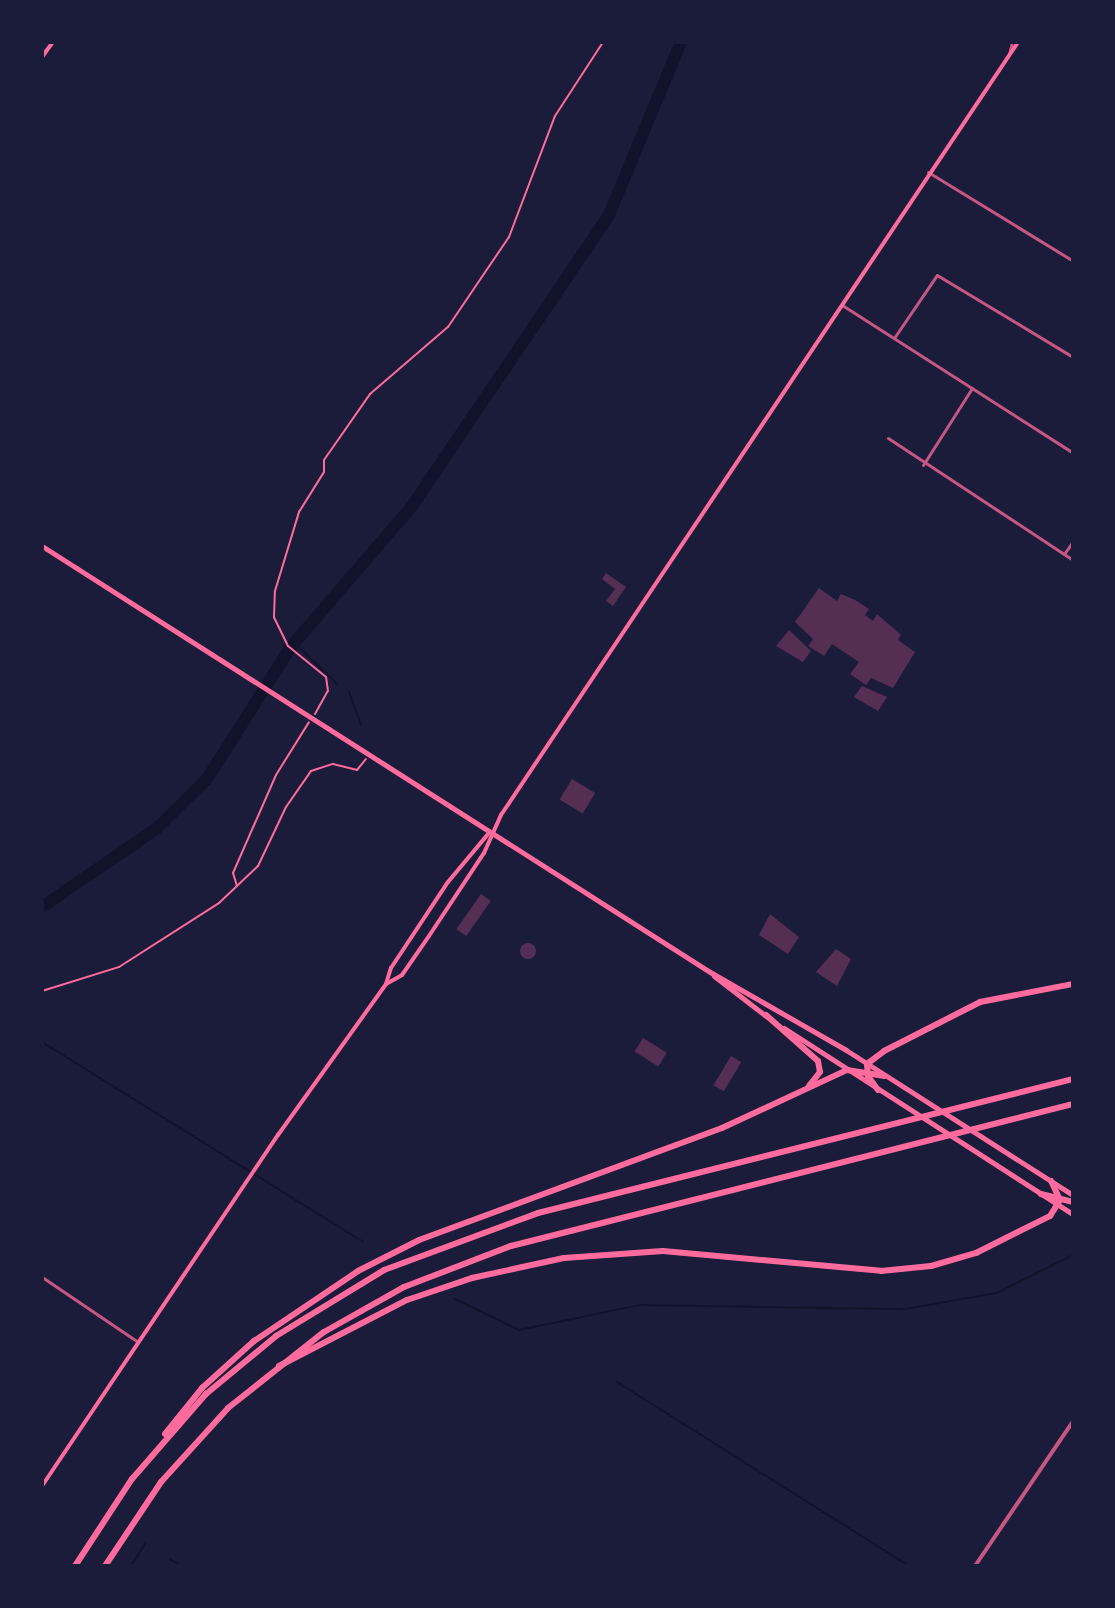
<!DOCTYPE html>
<html>
<head>
<meta charset="utf-8">
<style>
	body { margin:0 }
	#map { position:relative; width:1115px; height:1608px; overflow:hidden; background:#1b1b3a; font-family:"PT Sans",sans-serif }
	div>[style] { position:absolute }
	.stream>* { height:2px; margin:-1px; padding:0 1px; transform-origin:1px; border-radius:1px; background:#12122b }
	.river>* { height:12px; margin:-6px; padding:0 6px; transform-origin:6px; border-radius:6px; background:#12122b }
	.building>* { inset:0; background:#542f53; transform-origin:0 0 }
	.round { border-radius:50% }
	.path>* { height:2px; margin:-1px; padding:0 1px; transform-origin:1px; border-radius:1px; background:#ff6b9d }
	.minor>* { height:3px; margin:-1.5px; padding:0 1.5px; transform-origin:1.5px; border-radius:1.5px; background:#c65784 }
	.tertiary>* { height:4px; margin:-2px; padding:0 2px; transform-origin:2px; border-radius:2px; background:#c65784 }
	.secondary>* { height:4px; margin:-2px; padding:0 2px; transform-origin:2px; border-radius:2px; background:#ff6b9d }
	.primary>* { height:5px; margin:-2.5px; padding:0 2.5px; transform-origin:2.5px; border-radius:2.5px; background:#ff6b9d }
	.motorway>* { height:6px; margin:-3px; padding:0 3px; transform-origin:3px; border-radius:3px; background:#ff6b9d }
	span { translate:-50% -50%; white-space:nowrap; text-align:center; line-height:1.15; -webkit-text-stroke:6px #1b1b3a; paint-order:stroke }
	.frame { position:absolute; inset:0; border:44px solid #1b1b3a; pointer-events:none }
</style>
</head>
<body>
<div id="map">
	<div class="stream">
		<i style="left:295px;top:643px;width:60px;rotate:44.3deg"></i>
		<i style="left:349px;top:692px;width:35px;rotate:70deg"></i>
		<i style="left:42px;top:1042px;width:378px;rotate:31.9deg"></i>
		<i style="left:455px;top:1299px;width:71px;rotate:25.8deg"></i>
		<i style="left:519px;top:1330px;width:124px;rotate:-11.7deg"></i>
		<i style="left:640px;top:1305px;width:265px;rotate:0.9deg"></i>
		<i style="left:905px;top:1309px;width:93px;rotate:-9.9deg"></i>
		<i style="left:997px;top:1293px;width:85px;rotate:-26.6deg"></i>
		<i style="left:617px;top:1382px;width:345px;rotate:32.2deg"></i>
		<i style="left:170px;top:1559px;width:13px;rotate:32deg"></i>
		<i style="left:131px;top:1566px;width:26px;rotate:-58deg"></i>
	</div>
	<div class="river">
		<i style="left:42px;top:907px;width:138px;rotate:-34.4deg"></i>
		<i style="left:156px;top:829px;width:71px;rotate:-44.4deg"></i>
		<i style="left:207px;top:779px;width:155px;rotate:-57.6deg"></i>
		<i style="left:290px;top:648px;width:187px;rotate:-49.3deg"></i>
		<i style="left:412px;top:506px;width:351px;rotate:-55.9deg"></i>
		<i style="left:609px;top:215px;width:187px;rotate:-67.4deg"></i>
	</div>
	<div class="building">
		<i style="clip-path:polygon(606px 573px,626px 587px,613px 606px,606px 601px,615px 589px,602px 579px)"></i>
		<i style="clip-path:polygon(819px 588px,837px 601px,841px 594px,855px 600px,869px 609px,865px 615px,873px 621px,877px 614px,901px 635px,898px 640px,915px 652px,893px 688px,871px 678px,866px 685px,850px 674px,859px 662px,832px 644px,824px 656px,808px 646px,813px 639px,795px 622px)"></i>
		<i style="clip-path:polygon(789px 630px,811px 651px,803px 662px,776px 646px)"></i>
		<i style="clip-path:polygon(862px 686px,887px 697px,878px 711px,854px 697px)"></i>
		<i style="left:572px;top:779px;width:27px;height:24px;rotate:31deg"></i>
		<i style="left:481px;top:894px;width:12px;height:43px;rotate:35deg"></i>
		<i style="clip-path:polygon(770px 914px,799px 937px,788px 954px,759px 935px)"></i>
		<i class="round" style="left:520px;top:943px;width:16px;height:16px"></i>
		<i style="clip-path:polygon(836px 949px,851px 959px,837px 986px,816px 972px)"></i>
		<i style="left:643px;top:1038px;width:28px;height:16px;rotate:32deg"></i>
		<i style="left:731px;top:1056px;width:12px;height:34px;rotate:31deg"></i>
	</div>
	<div class="path">
		<i style="left:315px;top:714px;width:26px;rotate:-61deg"></i>
		<i style="left:328px;top:691px;width:14px;rotate:-98deg"></i>
		<i style="left:326px;top:677px;width:49px;rotate:-140.8deg"></i>
		<i style="left:288px;top:646px;width:32px;rotate:-116deg"></i>
		<i style="left:274px;top:617px;width:26px;rotate:-88deg"></i>
		<i style="left:275px;top:591px;width:83px;rotate:-73.1deg"></i>
		<i style="left:299px;top:512px;width:47px;rotate:-58deg"></i>
		<i style="left:324px;top:472px;width:12px;rotate:-90deg"></i>
		<i style="left:324px;top:460px;width:80px;rotate:-55.1deg"></i>
		<i style="left:370px;top:394px;width:103px;rotate:-40.7deg"></i>
		<i style="left:448px;top:327px;width:109px;rotate:-55.9deg"></i>
		<i style="left:509px;top:237px;width:129px;rotate:-69.2deg"></i>
		<i style="left:555px;top:116px;width:88px;rotate:-57deg"></i>
		<i style="left:237px;top:886px;width:14px;rotate:-107deg"></i>
		<i style="left:233px;top:873px;width:107px;rotate:-66.3deg"></i>
		<i style="left:276px;top:775px;width:62px;rotate:-58.1deg"></i>
		<i style="left:42px;top:991px;width:81px;rotate:-17.3deg"></i>
		<i style="left:119px;top:967px;width:119px;rotate:-32.6deg"></i>
		<i style="left:219px;top:903px;width:54px;rotate:-43.5deg"></i>
		<i style="left:258px;top:866px;width:65px;rotate:-64.6deg"></i>
		<i style="left:286px;top:807px;width:44px;rotate:-55.2deg"></i>
		<i style="left:311px;top:771px;width:23px;rotate:-18deg"></i>
		<i style="left:333px;top:764px;width:25px;rotate:14deg"></i>
		<i style="left:357px;top:770px;width:14px;rotate:-51deg"></i>
	</div>
	<div class="minor">
		<i style="left:1009px;top:54px;width:12px;rotate:-76deg"></i>
		<i style="left:928px;top:172px;width:170px;rotate:31.5deg"></i>
		<i style="left:842px;top:305px;width:274px;rotate:32.6deg"></i>
		<i style="left:894px;top:338px;width:76px;rotate:-55.7deg"></i>
		<i style="left:937px;top:275px;width:159px;rotate:31.1deg"></i>
		<i style="left:888px;top:438px;width:222px;rotate:33.4deg"></i>
		<i style="left:923px;top:465px;width:91px;rotate:-57.5deg"></i>
		<i style="left:1064px;top:554px;width:16px;rotate:-55deg"></i>
		<i style="left:42px;top:1277px;width:116px;rotate:34.1deg"></i>
	</div>
	<div class="tertiary">
		<i style="left:975px;top:1566px;width:175px;rotate:-55.9deg"></i>
	</div>
	<div class="secondary">
		<i style="left:42px;top:57px;width:19px;rotate:-54deg"></i>
		<i style="left:386px;top:984px;width:18px;rotate:-29deg"></i>
		<i style="left:402px;top:975px;width:47px;rotate:-55.3deg"></i>
		<i style="left:429px;top:936px;width:100px;rotate:-56.5deg"></i>
		<i style="left:484px;top:853px;width:42px;rotate:-65.9deg"></i>
		<i style="left:501px;top:815px;width:930px;rotate:-56.22deg"></i>
		<i style="left:42px;top:1486px;width:423px;rotate:-56.1deg"></i>
		<i style="left:278px;top:1135px;width:186px;rotate:-54.4deg"></i>
		<i style="left:386px;top:984px;width:17px;rotate:-73deg"></i>
		<i style="left:391px;top:968px;width:103px;rotate:-56.5deg"></i>
		<i style="left:448px;top:882px;width:64px;rotate:-50.1deg"></i>
	</div>
	<div class="primary">
		<i style="left:42px;top:546px;width:792px;rotate:32.53deg"></i>
		<i style="left:710px;top:972px;width:157px;rotate:29.8deg"></i>
		<i style="left:846px;top:1050px;width:269px;rotate:32.6deg"></i>
		<i style="left:714px;top:976px;width:66px;rotate:37.6deg"></i>
		<i style="left:784px;top:1028px;width:344px;rotate:32.8deg"></i>
	</div>
	<div class="motorway">
		<i style="left:766px;top:1015px;width:69px;rotate:41.5deg"></i>
		<i style="left:818px;top:1061px;width:11px;rotate:80deg"></i>
		<i style="left:820px;top:1072px;width:18px;rotate:128deg"></i>
		<i style="left:878px;top:1090px;width:17px;rotate:-126deg"></i>
		<i style="left:868px;top:1076px;width:12px;rotate:-95deg"></i>
		<i style="left:867px;top:1064px;width:21px;rotate:-37deg"></i>
		<i style="left:884px;top:1051px;width:108px;rotate:-27deg"></i>
		<i style="left:980px;top:1002px;width:95px;rotate:-11deg"></i>
		<i style="left:1041px;top:1194px;width:33px;rotate:14deg"></i>
		<i style="left:279px;top:1366px;width:144px;rotate:-27.3deg"></i>
		<i style="left:407px;top:1300px;width:69px;rotate:-18.7deg"></i>
		<i style="left:472px;top:1278px;width:94px;rotate:-12.3deg"></i>
		<i style="left:564px;top:1258px;width:99px;rotate:-4deg"></i>
		<i style="left:663px;top:1251px;width:219px;rotate:5.2deg"></i>
		<i style="left:881px;top:1271px;width:50px;rotate:-5.7deg"></i>
		<i style="left:931px;top:1266px;width:47px;rotate:-16.1deg"></i>
		<i style="left:976px;top:1253px;width:83px;rotate:-26.6deg"></i>
		<i style="left:1050px;top:1216px;width:19px;rotate:-58deg"></i>
		<i style="left:1060px;top:1200px;width:21px;rotate:-115deg"></i>
		<i style="left:165px;top:1434px;width:59px;rotate:-51.2deg"></i>
		<i style="left:202px;top:1388px;width:70px;rotate:-42.1deg"></i>
		<i style="left:254px;top:1341px;width:125px;rotate:-33.9deg"></i>
		<i style="left:358px;top:1271px;width:68px;rotate:-26.9deg"></i>
		<i style="left:419px;top:1240px;width:323px;rotate:-20.3deg"></i>
		<i style="left:722px;top:1128px;width:138px;rotate:-24.9deg"></i>
		<i style="left:847px;top:1070px;width:38px;rotate:9deg"></i>
		<i style="left:75px;top:1566px;width:104px;rotate:-56.8deg"></i>
		<i style="left:132px;top:1479px;width:113px;rotate:-49deg"></i>
		<i style="left:206px;top:1394px;width:91px;rotate:-39.6deg"></i>
		<i style="left:276px;top:1336px;width:127px;rotate:-31.4deg"></i>
		<i style="left:384px;top:1270px;width:164px;rotate:-20.3deg"></i>
		<i style="left:538px;top:1213px;width:552px;rotate:-14.06deg"></i>
		<i style="left:105px;top:1566px;width:101px;rotate:-56.3deg"></i>
		<i style="left:161px;top:1482px;width:100px;rotate:-47.8deg"></i>
		<i style="left:228px;top:1408px;width:122px;rotate:-38.4deg"></i>
		<i style="left:324px;top:1332px;width:92px;rotate:-29.4deg"></i>
		<i style="left:404px;top:1287px;width:115px;rotate:-21deg"></i>
		<i style="left:511px;top:1246px;width:580px;rotate:-14.18deg"></i>
	</div>
	<div class="frame"></div>
</div>
</body>
</html>
